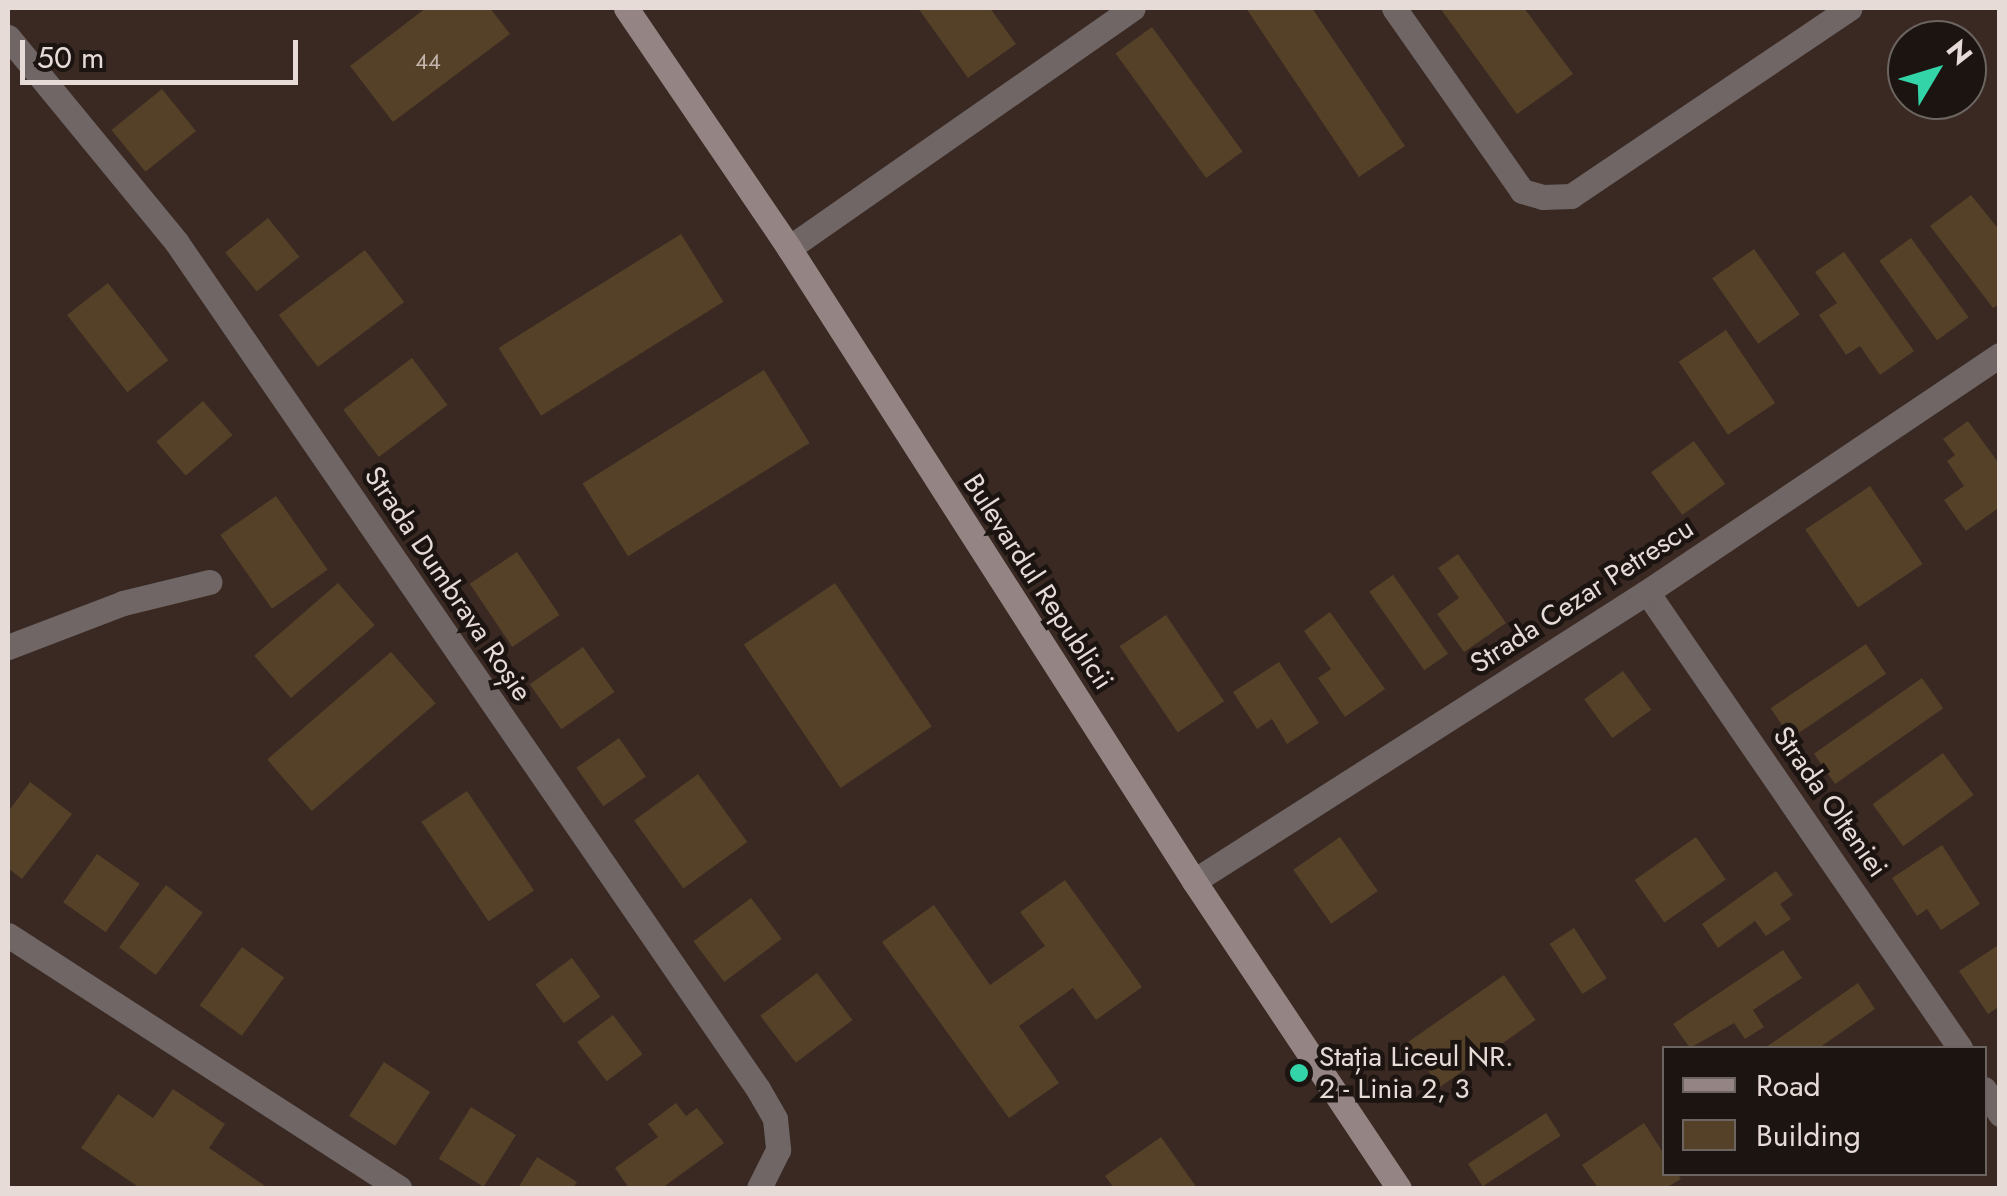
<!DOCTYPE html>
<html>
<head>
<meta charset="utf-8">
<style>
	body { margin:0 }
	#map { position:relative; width:2007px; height:1196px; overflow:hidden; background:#392922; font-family:Jost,sans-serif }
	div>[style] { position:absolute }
	.building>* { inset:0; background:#554128; transform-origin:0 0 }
	.minor>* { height:25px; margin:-12.5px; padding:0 12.5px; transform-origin:12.5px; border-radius:12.5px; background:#6f6665 }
	.secondary>* { height:25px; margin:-12.5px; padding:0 12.5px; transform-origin:12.5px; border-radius:12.5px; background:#948584 }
	.dots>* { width:28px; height:28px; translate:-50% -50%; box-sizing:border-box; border:5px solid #1b1411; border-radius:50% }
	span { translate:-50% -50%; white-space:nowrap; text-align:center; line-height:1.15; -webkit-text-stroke:9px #1b1411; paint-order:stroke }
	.number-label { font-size:22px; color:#c2b4ab }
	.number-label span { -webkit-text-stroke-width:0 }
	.street-label { font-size:28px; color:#e6dbd7 }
	.poi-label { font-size:28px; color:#e6dbd7 }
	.left { translate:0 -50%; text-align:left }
	.frame { position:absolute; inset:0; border:10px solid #e6dbd7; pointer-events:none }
	.legend { position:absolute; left:1662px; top:1046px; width:325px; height:130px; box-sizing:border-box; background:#1b1411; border:2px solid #6c6460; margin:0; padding:12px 18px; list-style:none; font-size:30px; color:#e6dbd7 }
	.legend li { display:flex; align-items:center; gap:20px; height:50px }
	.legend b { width:50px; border:2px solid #6c6460 }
	.north { position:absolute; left:1887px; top:20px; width:100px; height:100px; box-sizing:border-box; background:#1b1411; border:2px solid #6c6460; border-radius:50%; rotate:52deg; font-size:28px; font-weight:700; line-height:40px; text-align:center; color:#e6dbd7 }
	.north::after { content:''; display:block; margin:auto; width:35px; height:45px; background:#33d4a8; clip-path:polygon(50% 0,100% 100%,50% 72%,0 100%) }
	.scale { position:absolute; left:20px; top:40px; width:278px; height:45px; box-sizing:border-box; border:5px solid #e6dbd7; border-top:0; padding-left:12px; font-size:30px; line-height:35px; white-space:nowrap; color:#e6dbd7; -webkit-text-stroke:8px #1b1411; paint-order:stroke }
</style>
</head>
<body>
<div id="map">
	<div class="building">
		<i style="clip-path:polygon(426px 8px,490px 8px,510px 34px,393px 122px,350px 66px)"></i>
		<i style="clip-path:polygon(918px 8px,990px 8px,1016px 44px,968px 78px)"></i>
		<i style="clip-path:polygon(1246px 8px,1312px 8px,1405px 146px,1359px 177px)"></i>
		<i style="clip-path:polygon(1440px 8px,1524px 8px,1573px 74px,1517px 114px)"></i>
		<i style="left:1152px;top:27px;width:154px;height:45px;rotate:54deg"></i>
		<i style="left:162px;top:89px;width:54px;height:65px;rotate:51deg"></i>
		<i style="clip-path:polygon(1971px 195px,2000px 231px,2000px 304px,1993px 308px,1930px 226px)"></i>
		<i style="left:268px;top:218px;width:50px;height:55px;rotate:51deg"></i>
		<i style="left:681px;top:234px;width:80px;height:215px;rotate:58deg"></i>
		<i style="left:1911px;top:238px;width:98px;height:39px;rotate:54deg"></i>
		<i style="left:1754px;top:249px;width:80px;height:51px;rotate:55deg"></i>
		<i style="left:365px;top:250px;width:65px;height:108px;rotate:53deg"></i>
		<i style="clip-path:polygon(1844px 252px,1914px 351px,1880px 375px,1860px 346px,1846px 355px,1819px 315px,1837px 303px,1815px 272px)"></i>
		<i style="left:108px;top:283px;width:98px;height:52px;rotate:52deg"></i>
		<i style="left:1726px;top:330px;width:88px;height:57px;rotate:56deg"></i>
		<i style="left:412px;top:358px;width:59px;height:86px;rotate:53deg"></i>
		<i style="left:764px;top:370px;width:86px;height:214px;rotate:58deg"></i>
		<i style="left:203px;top:401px;width:45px;height:62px;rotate:49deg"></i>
		<i style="clip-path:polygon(1968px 421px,2000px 465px,2000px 507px,1966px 531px,1944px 500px,1964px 486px,1947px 461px,1955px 455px,1943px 439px)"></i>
		<i style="left:1694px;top:441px;width:53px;height:53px;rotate:54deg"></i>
		<i style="left:1870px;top:486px;width:94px;height:78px;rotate:56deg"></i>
		<i style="left:276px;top:496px;width:90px;height:68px;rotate:55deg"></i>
		<i style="left:517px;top:552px;width:76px;height:57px;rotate:56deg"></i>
		<i style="clip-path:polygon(1458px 554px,1506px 623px,1464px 652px,1437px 614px,1459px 598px,1438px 568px)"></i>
		<i style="left:1393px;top:575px;width:96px;height:29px;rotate:55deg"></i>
		<i style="left:338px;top:583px;width:56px;height:111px;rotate:49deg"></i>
		<i style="left:835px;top:583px;width:173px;height:110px;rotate:56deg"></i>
		<i style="clip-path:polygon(1330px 612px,1385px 689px,1345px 717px,1318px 678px,1331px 669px,1304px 631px)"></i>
		<i style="left:1166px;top:615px;width:104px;height:56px;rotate:56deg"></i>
		<i style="left:1866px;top:644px;width:36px;height:115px;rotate:56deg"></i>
		<i style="left:583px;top:647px;width:55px;height:65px;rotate:55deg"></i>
		<i style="left:391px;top:652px;width:68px;height:164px;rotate:49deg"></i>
		<i style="clip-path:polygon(1279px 662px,1319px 723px,1287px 744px,1272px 719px,1257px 729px,1233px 692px)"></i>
		<i style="left:1623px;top:671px;width:48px;height:48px;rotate:54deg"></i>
		<i style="left:1922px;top:678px;width:37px;height:132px;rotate:55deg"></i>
		<i style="left:619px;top:738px;width:47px;height:52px;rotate:55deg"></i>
		<i style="left:1943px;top:753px;width:52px;height:87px;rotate:54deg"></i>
		<i style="left:698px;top:774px;width:84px;height:79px;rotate:54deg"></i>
		<i style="clip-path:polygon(30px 782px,72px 814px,22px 879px,8px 868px,8px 812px)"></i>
		<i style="left:467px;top:791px;width:120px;height:55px;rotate:56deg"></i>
		<i style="left:1340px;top:837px;width:66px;height:57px;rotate:55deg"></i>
		<i style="left:1696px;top:837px;width:52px;height:75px;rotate:55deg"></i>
		<i style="clip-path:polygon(1942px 845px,1980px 904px,1941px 930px,1927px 909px,1917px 916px,1892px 878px)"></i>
		<i style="left:97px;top:854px;width:52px;height:59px;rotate:35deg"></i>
		<i style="clip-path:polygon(1776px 871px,1793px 895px,1780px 904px,1791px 919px,1766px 936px,1755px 921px,1718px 948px,1702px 924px)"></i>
		<i style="clip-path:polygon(1065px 880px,1142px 987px,1096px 1020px,1073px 988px,1019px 1026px,1059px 1083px,1009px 1118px,882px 942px,934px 905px,990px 985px,1045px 946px,1020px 912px)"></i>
		<i style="left:166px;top:885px;width:46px;height:78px;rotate:37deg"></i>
		<i style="left:751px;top:898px;width:51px;height:72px;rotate:53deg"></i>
		<i style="left:1574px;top:928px;width:60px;height:29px;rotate:57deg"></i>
		<i style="clip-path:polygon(2000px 944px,2000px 1006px,1988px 1014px,1959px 971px)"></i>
		<i style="left:242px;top:947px;width:52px;height:72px;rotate:36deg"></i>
		<i style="clip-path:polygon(1783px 950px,1802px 978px,1753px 1010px,1764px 1027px,1745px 1039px,1734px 1023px,1690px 1048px,1673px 1024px)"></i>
		<i style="left:572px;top:958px;width:48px;height:45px;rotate:54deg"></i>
		<i style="left:817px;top:973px;width:59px;height:71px;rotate:53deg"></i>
		<i style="left:1504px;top:975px;width:55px;height:117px;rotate:55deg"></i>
		<i style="clip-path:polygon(1858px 983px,1875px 1009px,1819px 1048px,1765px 1048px)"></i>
		<i style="left:613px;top:1015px;width:49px;height:45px;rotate:53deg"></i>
		<i style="left:384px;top:1062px;width:55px;height:64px;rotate:33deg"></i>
		<i style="clip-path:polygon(173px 1089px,225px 1124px,209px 1148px,268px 1188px,140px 1188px,81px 1148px,118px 1094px,153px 1118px)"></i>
		<i style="clip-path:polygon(676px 1103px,686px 1116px,697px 1108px,724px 1143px,662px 1188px,629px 1188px,615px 1168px,658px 1137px,648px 1124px)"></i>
		<i style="left:471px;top:1107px;width:53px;height:61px;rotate:32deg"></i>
		<i style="left:1546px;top:1113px;width:27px;height:93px;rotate:57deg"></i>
		<i style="clip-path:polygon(1644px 1123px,1664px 1154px,1664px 1174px,1678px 1174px,1681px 1179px,1666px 1188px,1598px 1188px,1582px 1165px)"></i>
		<i style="clip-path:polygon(1161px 1137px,1197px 1188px,1114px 1188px,1105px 1176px)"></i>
		<i style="clip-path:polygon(537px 1157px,577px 1182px,573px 1188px,518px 1188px)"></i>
	</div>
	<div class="minor">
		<i style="left:1394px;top:8px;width:223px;rotate:55deg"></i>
		<i style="left:1522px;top:191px;width:22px;rotate:16deg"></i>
		<i style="left:1543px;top:197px;width:28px;rotate:-2deg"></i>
		<i style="left:1571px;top:196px;width:336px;rotate:-34deg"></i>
		<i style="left:8px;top:37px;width:266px;rotate:50.6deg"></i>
		<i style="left:177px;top:243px;width:1026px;rotate:55.52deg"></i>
		<i style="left:758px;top:1089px;width:34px;rotate:60deg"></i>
		<i style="left:775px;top:1119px;width:31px;rotate:84deg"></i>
		<i style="left:778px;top:1150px;width:42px;rotate:116.6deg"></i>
		<i style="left:789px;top:248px;width:419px;rotate:-34.9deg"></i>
		<i style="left:1647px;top:592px;width:553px;rotate:55.53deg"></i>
		<i style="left:8px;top:647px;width:123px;rotate:-20.9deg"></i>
		<i style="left:123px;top:603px;width:89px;rotate:-13.7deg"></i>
		<i style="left:1194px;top:881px;width:537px;rotate:-32.54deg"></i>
		<i style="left:1647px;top:592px;width:425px;rotate:-33.9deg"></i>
		<i style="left:8px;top:935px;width:466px;rotate:32.9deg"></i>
		<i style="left:1984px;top:1089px;width:30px;rotate:57deg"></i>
	</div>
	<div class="secondary">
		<i style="left:626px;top:8px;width:290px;rotate:55.8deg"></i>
		<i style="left:789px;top:248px;width:751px;rotate:57.39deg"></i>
		<i style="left:1194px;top:881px;width:369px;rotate:56.3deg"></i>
	</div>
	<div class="dots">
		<i style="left:1299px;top:1073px;background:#33d4a8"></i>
	</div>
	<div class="number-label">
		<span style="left:428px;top:62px">44</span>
	</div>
	<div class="street-label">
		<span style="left:1038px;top:582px;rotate:57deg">Bulevardul Republicii</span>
		<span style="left:448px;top:584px;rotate:56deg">Strada Dumbrava Roșie</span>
		<span style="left:1582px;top:596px;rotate:-33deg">Strada Cezar Petrescu</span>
		<span style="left:1830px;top:802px;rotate:55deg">Strada Olteniei</span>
	</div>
	<div class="poi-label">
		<span class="left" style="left:1319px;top:1073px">Stația Liceul NR.<br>2 - Linia 2, 3</span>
	</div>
	<div class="frame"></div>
	<ul class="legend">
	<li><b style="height:12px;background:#948584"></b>Road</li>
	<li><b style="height:28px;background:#554128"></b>Building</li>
	</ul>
	<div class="north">N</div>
	<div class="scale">50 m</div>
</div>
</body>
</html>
